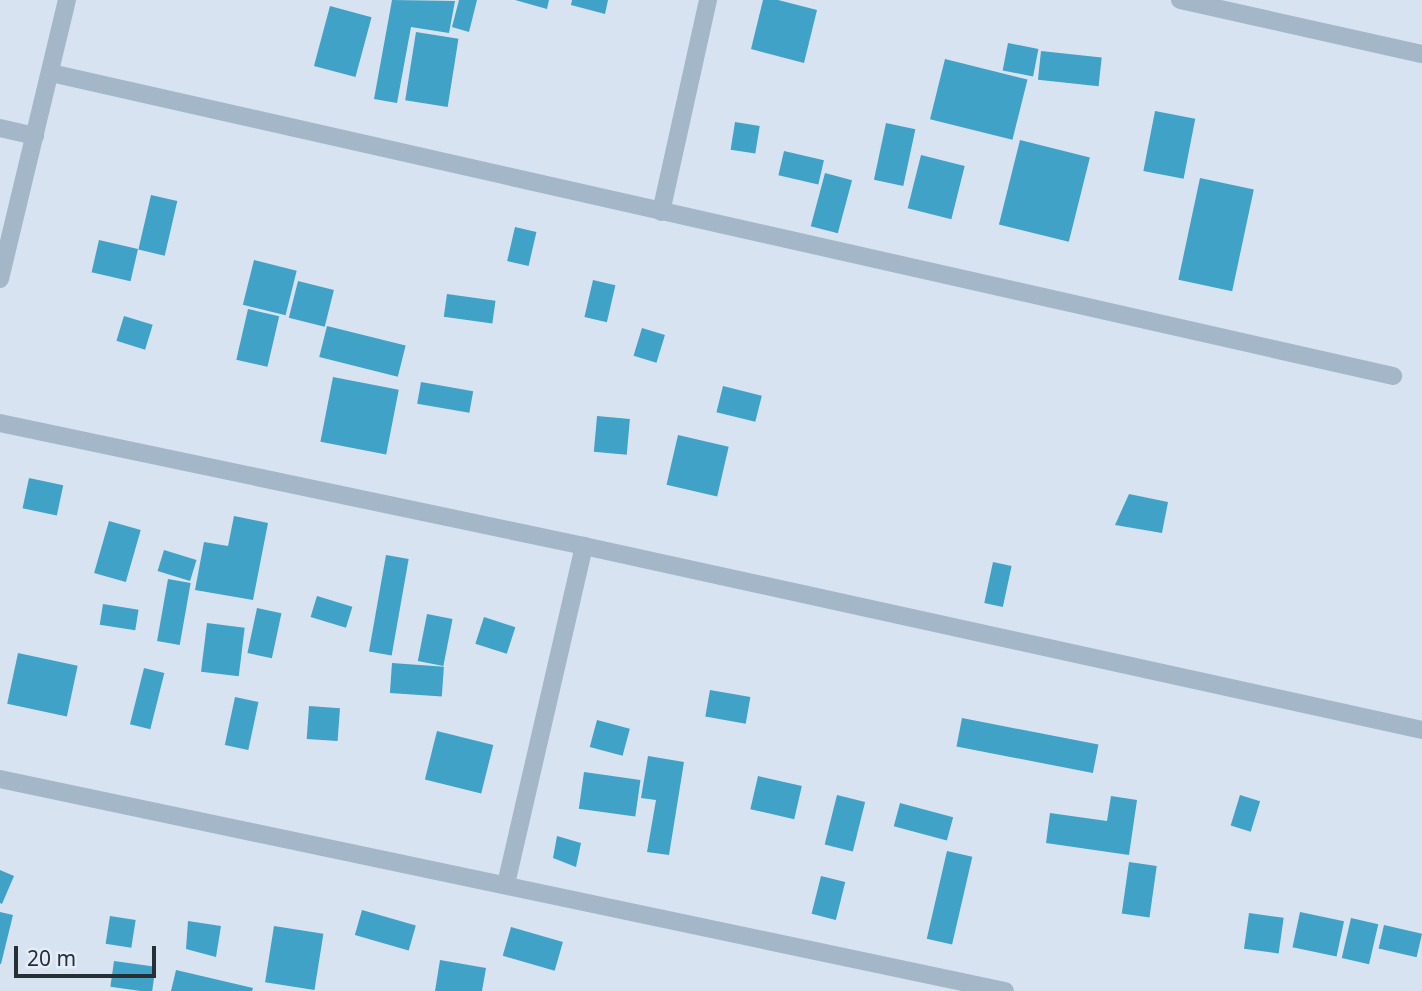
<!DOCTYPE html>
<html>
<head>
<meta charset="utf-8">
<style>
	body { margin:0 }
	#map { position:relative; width:1422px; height:991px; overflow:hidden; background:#d8e3f1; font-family:"Noto Sans",sans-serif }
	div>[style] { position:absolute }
	.building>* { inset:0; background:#40a2c7; transform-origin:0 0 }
	.street>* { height:18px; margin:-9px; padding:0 9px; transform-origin:9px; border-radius:9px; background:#a4b7c9 }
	span { translate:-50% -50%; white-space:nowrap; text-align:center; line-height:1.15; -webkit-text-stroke:5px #e4edf9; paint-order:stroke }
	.scale { position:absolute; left:14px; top:946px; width:142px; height:32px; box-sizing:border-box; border:4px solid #262f34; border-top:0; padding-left:9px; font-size:21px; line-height:24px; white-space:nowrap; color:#262f34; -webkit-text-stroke:5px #e4edf9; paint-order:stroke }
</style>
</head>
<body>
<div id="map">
	<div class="building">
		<i style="clip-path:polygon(392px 0,455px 1px,449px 33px,411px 27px,397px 103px,374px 99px)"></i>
		<i style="clip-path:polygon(459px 0,477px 0,469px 32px,452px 27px)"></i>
		<i style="clip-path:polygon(515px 0,549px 0,547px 9px)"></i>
		<i style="clip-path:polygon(572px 0,608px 0,605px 14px,571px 5px)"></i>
		<i style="clip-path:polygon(763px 0,778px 0,817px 10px,804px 63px,751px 49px)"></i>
		<i style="left:330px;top:6px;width:43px;height:62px;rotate:15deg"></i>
		<i style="left:416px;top:32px;width:43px;height:69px;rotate:9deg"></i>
		<i style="left:1008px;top:43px;width:31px;height:28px;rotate:11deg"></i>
		<i style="left:1041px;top:51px;width:61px;height:29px;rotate:6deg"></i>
		<i style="left:945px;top:59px;width:85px;height:62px;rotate:14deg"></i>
		<i style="left:1155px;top:111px;width:41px;height:61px;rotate:11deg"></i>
		<i style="left:735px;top:122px;width:25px;height:28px;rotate:9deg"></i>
		<i style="left:886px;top:123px;width:30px;height:58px;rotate:12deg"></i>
		<i style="left:1020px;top:140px;width:72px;height:87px;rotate:14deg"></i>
		<i style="left:784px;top:151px;width:41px;height:25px;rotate:13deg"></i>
		<i style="left:921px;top:155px;width:45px;height:55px;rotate:14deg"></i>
		<i style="left:825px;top:173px;width:28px;height:55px;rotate:15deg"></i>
		<i style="left:1200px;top:178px;width:55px;height:104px;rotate:12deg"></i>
		<i style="left:151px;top:195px;width:27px;height:56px;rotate:13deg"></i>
		<i style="left:515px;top:227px;width:22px;height:35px;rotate:13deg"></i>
		<i style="left:99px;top:240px;width:40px;height:33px;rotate:13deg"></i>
		<i style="left:254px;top:260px;width:44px;height:46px;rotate:14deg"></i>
		<i style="left:593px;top:280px;width:23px;height:38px;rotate:13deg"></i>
		<i style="left:298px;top:281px;width:37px;height:38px;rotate:14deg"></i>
		<i style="left:447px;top:294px;width:49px;height:23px;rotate:8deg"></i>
		<i style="left:248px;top:309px;width:32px;height:52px;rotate:13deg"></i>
		<i style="left:124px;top:316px;width:30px;height:26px;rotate:17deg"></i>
		<i style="left:327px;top:326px;width:81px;height:32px;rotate:14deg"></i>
		<i style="left:642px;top:328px;width:24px;height:29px;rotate:17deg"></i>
		<i style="left:333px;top:377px;width:67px;height:66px;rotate:11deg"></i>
		<i style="left:421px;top:382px;width:53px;height:22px;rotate:10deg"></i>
		<i style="left:723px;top:386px;width:40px;height:27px;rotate:14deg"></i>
		<i style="left:597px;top:416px;width:33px;height:36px;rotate:5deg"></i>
		<i style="left:678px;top:435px;width:52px;height:51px;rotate:13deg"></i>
		<i style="left:29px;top:478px;width:35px;height:31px;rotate:12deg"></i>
		<i style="clip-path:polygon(1129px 494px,1168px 502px,1162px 533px,1115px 525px)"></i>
		<i style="clip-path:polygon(234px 516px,268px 523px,253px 600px,195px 590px,204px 542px,228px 546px)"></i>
		<i style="left:109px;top:521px;width:33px;height:54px;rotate:16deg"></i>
		<i style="left:164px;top:550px;width:34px;height:22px;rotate:17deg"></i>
		<i style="left:386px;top:555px;width:23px;height:98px;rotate:10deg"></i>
		<i style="left:993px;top:562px;width:19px;height:42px;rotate:12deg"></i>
		<i style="left:168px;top:579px;width:23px;height:63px;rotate:10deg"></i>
		<i style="left:317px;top:596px;width:37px;height:22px;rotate:17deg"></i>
		<i style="left:103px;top:604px;width:36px;height:21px;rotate:9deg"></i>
		<i style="left:257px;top:608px;width:25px;height:46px;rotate:12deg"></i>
		<i style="left:427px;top:614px;width:26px;height:48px;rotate:11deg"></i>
		<i style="left:484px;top:617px;width:33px;height:28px;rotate:18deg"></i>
		<i style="left:207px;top:623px;width:38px;height:49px;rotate:7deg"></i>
		<i style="left:18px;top:653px;width:61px;height:52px;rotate:12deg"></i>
		<i style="left:392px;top:663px;width:52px;height:30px;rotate:4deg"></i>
		<i style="left:144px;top:668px;width:21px;height:58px;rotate:14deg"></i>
		<i style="left:710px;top:690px;width:41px;height:27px;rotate:10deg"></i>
		<i style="left:235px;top:697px;width:24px;height:49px;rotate:12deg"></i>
		<i style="left:309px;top:706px;width:31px;height:33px;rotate:4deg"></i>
		<i style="left:962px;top:718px;width:139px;height:29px;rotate:11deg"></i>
		<i style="left:597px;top:720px;width:34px;height:28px;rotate:15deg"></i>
		<i style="left:437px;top:731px;width:58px;height:50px;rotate:14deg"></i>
		<i style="clip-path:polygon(648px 756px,684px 762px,669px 855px,647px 852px,656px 800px,641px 798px)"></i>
		<i style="left:584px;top:772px;width:57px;height:37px;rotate:8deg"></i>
		<i style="left:758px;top:776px;width:45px;height:34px;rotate:13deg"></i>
		<i style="left:837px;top:795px;width:29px;height:51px;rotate:14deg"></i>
		<i style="left:1240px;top:795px;width:21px;height:32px;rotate:17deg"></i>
		<i style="clip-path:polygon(1111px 796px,1137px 800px,1129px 855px,1046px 843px,1050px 813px,1107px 821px)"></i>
		<i style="left:900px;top:803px;width:55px;height:24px;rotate:15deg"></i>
		<i style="clip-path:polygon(557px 836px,581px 843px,576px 867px,553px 858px)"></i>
		<i style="left:947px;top:851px;width:26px;height:90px;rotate:13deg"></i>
		<i style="left:1129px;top:862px;width:28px;height:52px;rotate:8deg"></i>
		<i style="clip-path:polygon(0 870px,14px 876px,2px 904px,0 903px)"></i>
		<i style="left:821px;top:876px;width:25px;height:39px;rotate:14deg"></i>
		<i style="left:362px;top:910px;width:56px;height:26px;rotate:16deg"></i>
		<i style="clip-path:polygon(0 912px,13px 915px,1px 964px,0 964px)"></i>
		<i style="left:1300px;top:912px;width:45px;height:36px;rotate:12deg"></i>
		<i style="left:1249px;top:913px;width:35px;height:36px;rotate:8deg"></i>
		<i style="left:110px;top:916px;width:26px;height:28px;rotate:9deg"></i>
		<i style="left:1351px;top:918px;width:28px;height:41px;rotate:13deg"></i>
		<i style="clip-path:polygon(188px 921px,221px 926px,216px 957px,186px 949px)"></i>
		<i style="left:1384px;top:925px;width:39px;height:24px;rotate:13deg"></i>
		<i style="left:274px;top:926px;width:50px;height:57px;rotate:9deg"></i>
		<i style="left:511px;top:927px;width:54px;height:30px;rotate:16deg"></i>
		<i style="clip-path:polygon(440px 960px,486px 968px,482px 991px,435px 991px)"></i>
		<i style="left:114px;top:961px;width:42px;height:26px;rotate:8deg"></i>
		<i style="clip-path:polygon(176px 970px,253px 988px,252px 991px,171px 991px)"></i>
	</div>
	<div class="street">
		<i style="left:1180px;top:0;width:248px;rotate:12.6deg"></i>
		<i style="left:51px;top:73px;width:1376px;rotate:12.72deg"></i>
		<i style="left:0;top:128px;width:36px;rotate:13deg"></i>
		<i style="left:661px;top:212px;width:217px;rotate:-77.5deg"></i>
		<i style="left:0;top:279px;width:287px;rotate:-76.5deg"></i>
		<i style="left:0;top:423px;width:597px;rotate:11.89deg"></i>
		<i style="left:584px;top:546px;width:858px;rotate:12.38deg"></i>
		<i style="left:0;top:779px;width:1027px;rotate:11.91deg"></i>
		<i style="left:506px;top:884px;width:347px;rotate:-77deg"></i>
	</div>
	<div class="scale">20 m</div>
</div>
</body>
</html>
